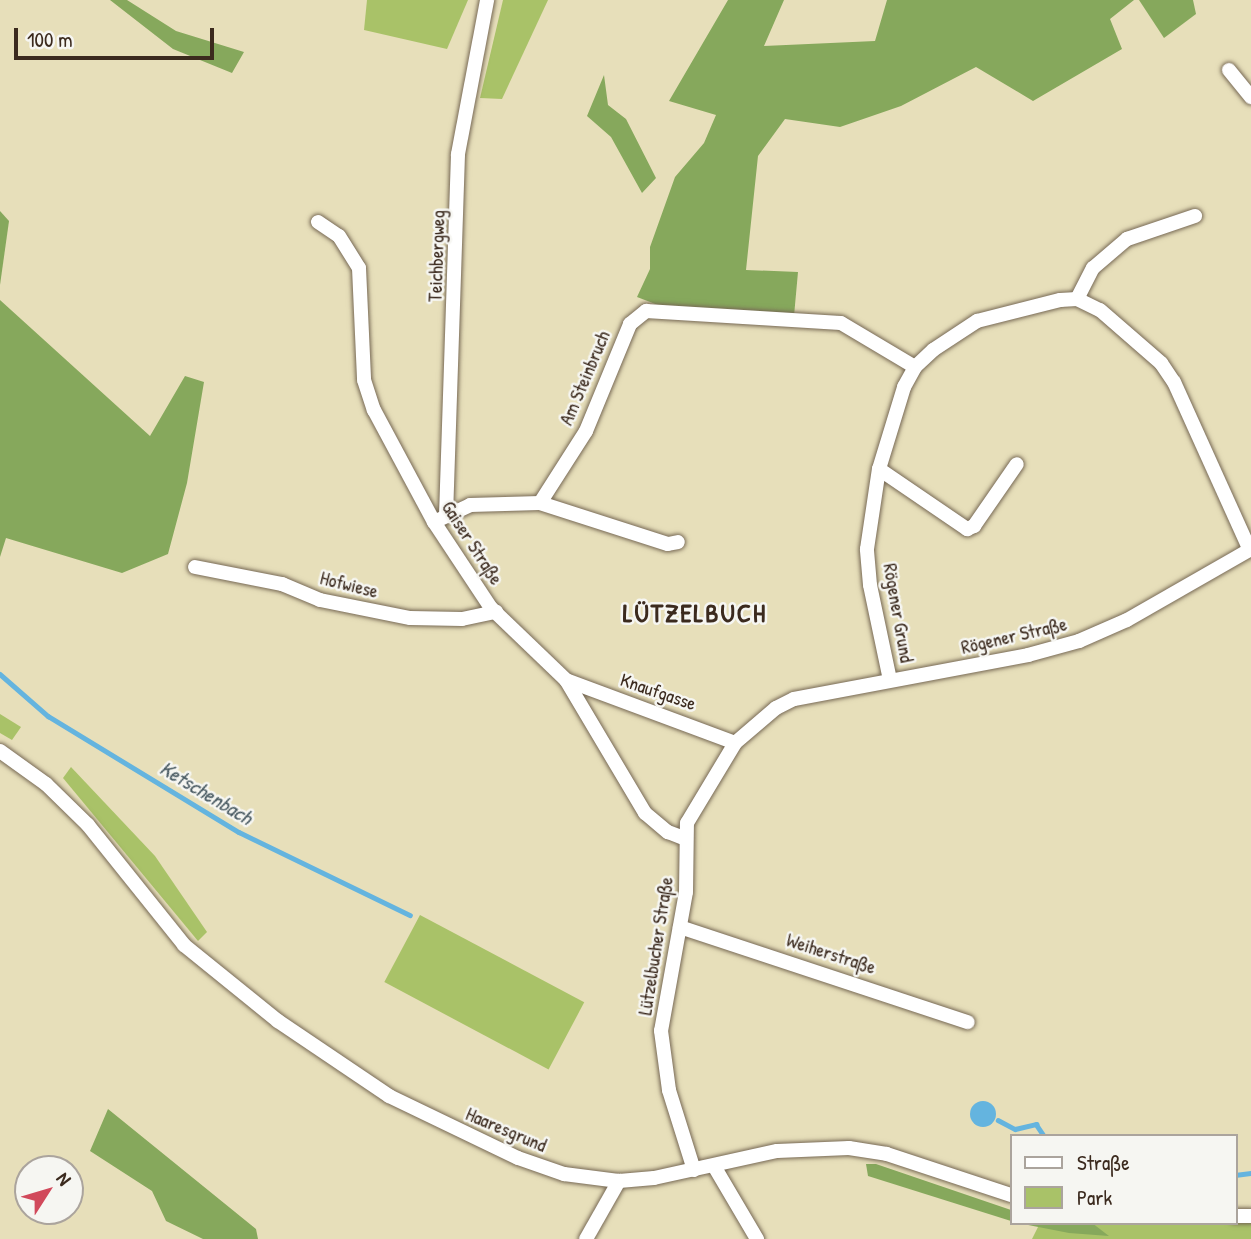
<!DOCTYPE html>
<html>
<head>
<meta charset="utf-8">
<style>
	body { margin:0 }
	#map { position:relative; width:1251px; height:1239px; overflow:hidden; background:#e7dfba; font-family:"Patrick Hand",sans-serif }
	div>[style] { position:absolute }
	.green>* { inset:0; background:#a9c268; transform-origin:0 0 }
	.forest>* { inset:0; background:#86a85c }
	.water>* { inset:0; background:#64b4df }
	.round { border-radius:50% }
	.stream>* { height:4.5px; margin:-2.25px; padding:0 2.25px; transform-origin:2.25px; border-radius:2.25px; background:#64b4df }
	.roads { filter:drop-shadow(0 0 2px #776955) drop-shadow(0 0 2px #776955) }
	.minor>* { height:14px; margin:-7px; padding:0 7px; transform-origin:7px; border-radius:7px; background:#fff }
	span { translate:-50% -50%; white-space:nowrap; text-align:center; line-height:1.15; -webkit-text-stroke:5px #f6f6f2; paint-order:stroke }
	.street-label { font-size:19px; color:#3b2a1e }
	.water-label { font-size:21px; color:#495a62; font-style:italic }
	.district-label { font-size:26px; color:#3b2a1e; font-weight:700; letter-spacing:2px }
	.legend { position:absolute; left:1010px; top:1134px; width:228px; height:91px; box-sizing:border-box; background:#f6f6f2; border:2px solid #aba49d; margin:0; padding:9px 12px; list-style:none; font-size:21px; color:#3b2a1e }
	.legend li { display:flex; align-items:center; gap:14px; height:35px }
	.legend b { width:35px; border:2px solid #aba49d }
	.north { position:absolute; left:14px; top:1155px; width:70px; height:70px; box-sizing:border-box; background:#f6f6f2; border:2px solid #aba49d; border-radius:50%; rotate:53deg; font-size:19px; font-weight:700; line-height:28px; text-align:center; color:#3b2a1e }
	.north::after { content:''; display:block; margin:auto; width:24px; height:32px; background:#d1495b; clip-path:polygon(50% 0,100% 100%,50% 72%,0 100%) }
	.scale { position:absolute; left:14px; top:28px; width:200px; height:32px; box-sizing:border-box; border:4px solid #3b2a1e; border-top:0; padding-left:9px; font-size:21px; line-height:24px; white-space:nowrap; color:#3b2a1e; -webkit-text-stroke:5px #f6f6f2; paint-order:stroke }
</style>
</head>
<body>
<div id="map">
	<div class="green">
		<i style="clip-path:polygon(367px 0,468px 0,447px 49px,364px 30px)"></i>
		<i style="clip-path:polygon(503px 0,548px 0,502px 99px,480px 98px)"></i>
		<i style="clip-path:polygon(0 714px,21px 727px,12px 740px,0 733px)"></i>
		<i style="clip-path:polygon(71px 767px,155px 856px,207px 932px,198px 941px,63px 778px)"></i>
		<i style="left:420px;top:915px;width:186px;height:76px;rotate:28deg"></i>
		<i style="clip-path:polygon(1251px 1223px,1251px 1239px,1032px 1239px,1039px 1225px)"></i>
	</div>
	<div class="forest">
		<i style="clip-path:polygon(110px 0,127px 0,176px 31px,244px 52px,232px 73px,173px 49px)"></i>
		<i style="clip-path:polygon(728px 0,784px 0,764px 46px,875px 41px,887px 0,1134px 0,1110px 19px,1122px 49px,1033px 101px,976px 67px,901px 106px,840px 127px,785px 119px,758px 156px,746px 270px,798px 272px,794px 316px,658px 305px,637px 297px,650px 269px,650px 247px,675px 177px,704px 143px,716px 115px,669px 101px)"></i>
		<i style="clip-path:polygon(1139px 0,1193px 0,1196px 14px,1164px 38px)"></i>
		<i style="clip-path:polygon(604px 75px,608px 105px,626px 119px,656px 178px,642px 193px,611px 137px,587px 116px)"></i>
		<i style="clip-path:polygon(0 211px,9px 221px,0 285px)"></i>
		<i style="clip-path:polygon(0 300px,150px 436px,185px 376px,204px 382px,187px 483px,168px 554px,122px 573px,6px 538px,0 557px)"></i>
		<i style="clip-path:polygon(108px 1109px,256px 1229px,258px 1239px,203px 1239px,166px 1221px,152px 1191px,90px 1151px)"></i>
		<i style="clip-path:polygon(866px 1164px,876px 1164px,1011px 1210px,1011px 1221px,868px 1176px)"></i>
		<i style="clip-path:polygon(1018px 1223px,1092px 1223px,1109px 1236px,1069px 1233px)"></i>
	</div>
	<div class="water">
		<i class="round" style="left:970px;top:1101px;width:26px;height:26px"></i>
	</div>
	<div class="stream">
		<i style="left:0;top:674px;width:64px;rotate:41.2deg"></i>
		<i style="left:48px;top:716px;width:223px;rotate:31.3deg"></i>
		<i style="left:239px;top:832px;width:190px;rotate:25.9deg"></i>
		<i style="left:998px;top:1120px;width:19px;rotate:28deg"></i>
		<i style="left:1015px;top:1129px;width:22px;rotate:-13deg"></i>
		<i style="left:1036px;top:1124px;width:14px;rotate:56deg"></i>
		<i style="left:1235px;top:1175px;width:16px;rotate:-7deg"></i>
	</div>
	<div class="roads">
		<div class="minor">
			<i style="left:1229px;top:70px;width:35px;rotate:51deg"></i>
			<i style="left:318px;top:222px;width:25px;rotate:34deg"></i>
			<i style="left:339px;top:236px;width:38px;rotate:58deg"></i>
			<i style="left:359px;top:268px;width:112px;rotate:87.4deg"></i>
			<i style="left:364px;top:380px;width:32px;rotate:72deg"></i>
			<i style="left:374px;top:410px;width:127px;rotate:61.8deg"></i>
			<i style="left:434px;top:522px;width:103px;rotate:56.5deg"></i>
			<i style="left:491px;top:608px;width:104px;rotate:43.8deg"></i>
			<i style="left:566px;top:680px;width:155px;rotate:59.3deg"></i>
			<i style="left:645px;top:813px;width:30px;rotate:40deg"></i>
			<i style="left:668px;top:832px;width:17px;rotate:21deg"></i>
			<i style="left:1077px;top:299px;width:35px;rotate:-63deg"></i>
			<i style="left:1093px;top:268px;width:45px;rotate:-40.5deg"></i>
			<i style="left:1127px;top:239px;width:72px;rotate:-18.7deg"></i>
			<i style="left:879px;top:469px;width:107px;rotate:34.3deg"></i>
			<i style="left:967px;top:529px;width:8px;rotate:-23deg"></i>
			<i style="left:974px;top:526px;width:75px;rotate:-55.3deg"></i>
			<i style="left:540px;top:503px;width:134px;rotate:17.8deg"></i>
			<i style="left:668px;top:544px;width:10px;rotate:-11deg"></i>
			<i style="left:446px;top:516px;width:362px;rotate:-88.1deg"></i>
			<i style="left:458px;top:154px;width:157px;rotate:-79.3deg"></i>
			<i style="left:434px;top:522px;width:40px;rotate:-25deg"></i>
			<i style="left:470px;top:505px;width:70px;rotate:-1.6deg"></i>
			<i style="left:540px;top:503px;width:85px;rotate:-57.4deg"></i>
			<i style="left:586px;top:431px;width:116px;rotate:-67.6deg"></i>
			<i style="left:630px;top:324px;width:21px;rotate:-39deg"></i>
			<i style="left:646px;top:311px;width:195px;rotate:3.5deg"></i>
			<i style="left:841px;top:323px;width:86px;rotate:30.7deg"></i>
			<i style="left:195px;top:567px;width:89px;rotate:11.1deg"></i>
			<i style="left:282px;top:584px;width:41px;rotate:22.8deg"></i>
			<i style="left:320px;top:600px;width:92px;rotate:11.3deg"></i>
			<i style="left:410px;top:618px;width:52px;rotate:1.1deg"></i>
			<i style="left:462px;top:619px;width:35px;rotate:-12deg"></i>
			<i style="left:566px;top:680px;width:180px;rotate:20.4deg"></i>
			<i style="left:890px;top:680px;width:97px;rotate:-101.9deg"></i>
			<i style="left:870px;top:585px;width:36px;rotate:-95deg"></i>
			<i style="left:867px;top:549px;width:81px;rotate:-81.5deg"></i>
			<i style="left:879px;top:469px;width:86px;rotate:-73deg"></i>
			<i style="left:904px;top:387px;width:23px;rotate:-61deg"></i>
			<i style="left:915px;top:367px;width:25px;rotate:-43deg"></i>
			<i style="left:933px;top:350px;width:53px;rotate:-33.4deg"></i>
			<i style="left:977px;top:321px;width:86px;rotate:-14.2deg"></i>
			<i style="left:1060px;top:300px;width:17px;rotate:-3deg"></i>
			<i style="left:1077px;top:299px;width:25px;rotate:26deg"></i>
			<i style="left:1100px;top:310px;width:81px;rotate:41deg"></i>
			<i style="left:1161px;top:363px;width:23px;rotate:56deg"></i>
			<i style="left:1174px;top:382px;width:184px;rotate:65.7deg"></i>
			<i style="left:0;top:751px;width:57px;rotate:35.7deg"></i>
			<i style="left:46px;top:784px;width:59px;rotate:44.3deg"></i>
			<i style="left:88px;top:825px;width:154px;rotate:51.3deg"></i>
			<i style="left:184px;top:945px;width:121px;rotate:39deg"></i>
			<i style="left:278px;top:1021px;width:134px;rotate:34deg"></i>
			<i style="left:389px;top:1096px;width:143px;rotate:25.7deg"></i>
			<i style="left:518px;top:1158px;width:49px;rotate:19.2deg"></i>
			<i style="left:564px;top:1174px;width:55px;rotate:7.3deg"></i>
			<i style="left:619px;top:1181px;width:35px;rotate:-5deg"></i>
			<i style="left:654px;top:1178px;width:126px;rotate:-12.4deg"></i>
			<i style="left:777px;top:1151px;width:72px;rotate:-2.4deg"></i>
			<i style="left:849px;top:1148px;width:38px;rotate:9deg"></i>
			<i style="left:887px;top:1154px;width:131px;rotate:18.3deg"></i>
			<i style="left:680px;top:927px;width:303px;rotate:18.3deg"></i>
			<i style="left:714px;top:1166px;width:85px;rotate:59.5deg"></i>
			<i style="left:694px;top:1170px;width:84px;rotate:-107.4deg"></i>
			<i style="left:669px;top:1090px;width:60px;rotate:-97.7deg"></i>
			<i style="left:661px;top:1031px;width:141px;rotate:-79.8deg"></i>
			<i style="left:686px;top:892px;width:69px;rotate:-89.2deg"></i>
			<i style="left:687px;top:823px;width:93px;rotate:-59deg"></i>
			<i style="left:735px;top:743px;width:54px;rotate:-40.5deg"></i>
			<i style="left:776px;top:708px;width:20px;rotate:-27deg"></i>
			<i style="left:794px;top:699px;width:238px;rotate:-10.6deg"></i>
			<i style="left:1028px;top:655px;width:53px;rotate:-15.4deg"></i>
			<i style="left:1079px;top:641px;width:52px;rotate:-23.6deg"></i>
			<i style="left:1127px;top:620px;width:143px;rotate:-29.8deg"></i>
			<i style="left:1235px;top:1216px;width:16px"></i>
			<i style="left:586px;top:1239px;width:67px;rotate:-60.4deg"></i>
		</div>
	</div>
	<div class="street-label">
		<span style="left:437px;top:256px;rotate:-88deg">Teichbergweg</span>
		<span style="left:585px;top:378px;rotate:-67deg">Am Steinbruch</span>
		<span style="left:472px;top:543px;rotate:57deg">Gaiser Straße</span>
		<span style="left:349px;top:585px;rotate:14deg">Hofwiese</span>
		<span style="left:898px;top:613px;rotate:80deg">Rögener Grund</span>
		<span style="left:1014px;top:636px;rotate:-13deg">Rögener Straße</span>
		<span style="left:658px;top:692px;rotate:19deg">Knaufgasse</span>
		<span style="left:656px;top:946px;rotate:-81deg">Lützelbucher Straße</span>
		<span style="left:831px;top:954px;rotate:18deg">Weiherstraße</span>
		<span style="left:506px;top:1130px;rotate:23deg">Haaresgrund</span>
	</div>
	<div class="water-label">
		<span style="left:206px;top:793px;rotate:31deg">Ketschenbach</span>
	</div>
	<div class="district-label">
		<span style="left:695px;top:613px">LÜTZELBUCH</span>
	</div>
	<ul class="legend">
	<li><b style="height:9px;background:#fff"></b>Straße</li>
	<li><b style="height:19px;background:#a9c268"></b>Park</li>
	</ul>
	<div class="north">N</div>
	<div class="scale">100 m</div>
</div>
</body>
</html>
